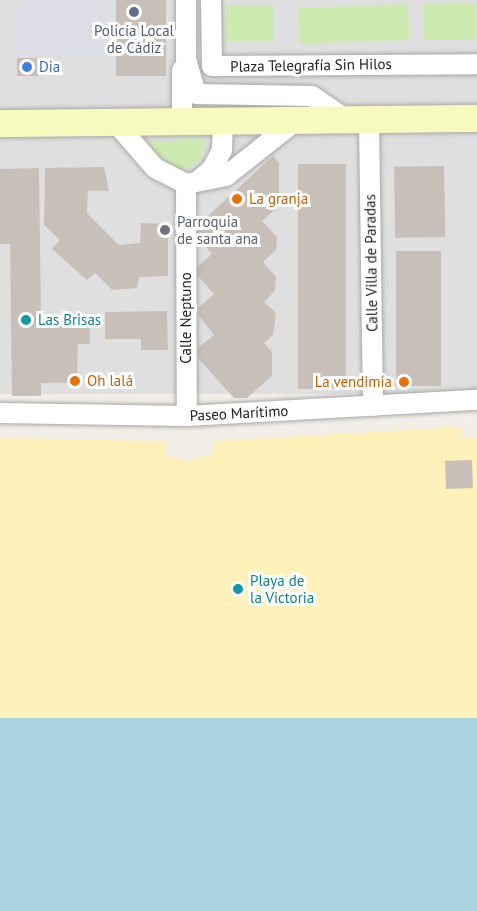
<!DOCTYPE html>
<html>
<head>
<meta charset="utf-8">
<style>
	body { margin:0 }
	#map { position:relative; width:477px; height:911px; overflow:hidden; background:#f2efe9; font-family:"PT Sans",sans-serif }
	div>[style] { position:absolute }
	.residential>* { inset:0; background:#e0dfdf; transform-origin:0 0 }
	.grass>* { inset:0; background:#cdebb0; transform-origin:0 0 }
	.sand>* { inset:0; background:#fff1ba }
	.plaza>* { inset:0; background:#dddde8 }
	.water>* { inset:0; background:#aad3df; transform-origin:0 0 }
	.building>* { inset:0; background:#c7bfb8; transform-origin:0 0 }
	.roads { filter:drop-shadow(0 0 2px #a9a9a9) drop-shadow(0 0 2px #a9a9a9) }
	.street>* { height:20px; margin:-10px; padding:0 10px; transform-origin:10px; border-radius:10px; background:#fff }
	.secondary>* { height:27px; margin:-13.5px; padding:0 13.5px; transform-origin:13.5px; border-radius:13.5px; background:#f7fabf }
	.dots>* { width:16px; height:16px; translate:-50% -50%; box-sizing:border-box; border:3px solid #fff; border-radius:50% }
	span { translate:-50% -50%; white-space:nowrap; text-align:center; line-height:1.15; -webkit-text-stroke:6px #fff; paint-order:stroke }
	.service-label { font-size:15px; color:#4e5e75 }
	.street-label { font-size:15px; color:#222 }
	.shop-label { font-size:15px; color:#366cbe }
	.left { translate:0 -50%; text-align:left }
	.food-label { font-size:15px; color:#c56008 }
	.right { translate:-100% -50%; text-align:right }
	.worship-label { font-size:15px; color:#5b616d }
	.culture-label { font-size:15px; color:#0d838f }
</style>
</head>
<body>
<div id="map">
	<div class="residential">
		<i style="left:0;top:0;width:477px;height:394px"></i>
	</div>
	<div class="grass">
		<i style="left:423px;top:3px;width:53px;height:37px"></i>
		<i style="left:408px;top:4px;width:36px;height:110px;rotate:88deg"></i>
		<i style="left:226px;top:5px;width:48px;height:36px"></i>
		<i style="clip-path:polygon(205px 139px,201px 158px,190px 167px,179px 169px,157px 157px,150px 142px)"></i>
	</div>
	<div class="sand">
		<i style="clip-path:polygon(461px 427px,462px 437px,477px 437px,477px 911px,0 911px,0 438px,166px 441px,166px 455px,190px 461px,212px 454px,213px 441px)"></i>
	</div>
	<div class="plaza">
		<i style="clip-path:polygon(22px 0,105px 0,105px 55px,16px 57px,16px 7px,22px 7px)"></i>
	</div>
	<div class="water">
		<i style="left:477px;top:718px;width:193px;height:477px;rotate:90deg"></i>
	</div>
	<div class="building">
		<i style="left:116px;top:0;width:50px;height:76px"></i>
		<i style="left:17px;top:58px;width:21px;height:18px"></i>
		<i style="clip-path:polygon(273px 156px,279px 163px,279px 206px,262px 221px,277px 237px,276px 250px,263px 262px,276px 277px,275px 291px,264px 302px,276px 313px,273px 335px,264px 343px,272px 352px,272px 376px,247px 398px,234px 398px,198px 358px,198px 348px,214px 335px,199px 316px,198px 308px,214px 294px,197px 275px,197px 267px,212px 254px,196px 236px,196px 227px)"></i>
		<i style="left:298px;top:164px;width:48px;height:225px"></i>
		<i style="left:444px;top:166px;width:71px;height:50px;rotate:89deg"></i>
		<i style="clip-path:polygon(104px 167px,109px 191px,88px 191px,87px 213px,119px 245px,140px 243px,141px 223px,168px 224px,168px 276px,139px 277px,137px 288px,112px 290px,95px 273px,87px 280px,52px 249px,60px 240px,44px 225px,45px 168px)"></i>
		<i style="clip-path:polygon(39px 168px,41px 319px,90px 318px,90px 344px,78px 344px,77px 383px,41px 383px,41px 396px,12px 396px,10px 244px,0 244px,0 169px)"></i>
		<i style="left:396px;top:251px;width:45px;height:135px"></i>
		<i style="clip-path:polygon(167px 311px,168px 350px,141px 350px,141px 339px,105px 339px,105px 312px)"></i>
		<i style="left:472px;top:460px;width:28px;height:27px;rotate:88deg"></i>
	</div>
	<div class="roads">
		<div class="street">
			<i style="left:186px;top:0;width:59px;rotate:90deg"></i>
			<i style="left:186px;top:59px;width:36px;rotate:74deg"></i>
			<i style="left:196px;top:94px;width:116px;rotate:1deg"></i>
			<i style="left:312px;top:96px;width:42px;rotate:34.4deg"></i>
			<i style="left:211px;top:0;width:66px;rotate:89.1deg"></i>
			<i style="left:212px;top:66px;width:265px;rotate:-0.4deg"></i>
			<i style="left:182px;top:70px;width:52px;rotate:90deg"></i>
			<i style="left:369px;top:120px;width:286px;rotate:89.2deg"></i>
			<i style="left:115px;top:122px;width:61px;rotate:49deg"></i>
			<i style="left:155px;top:168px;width:35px;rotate:27deg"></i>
			<i style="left:186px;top:184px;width:41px;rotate:-11.3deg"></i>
			<i style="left:226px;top:176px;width:90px;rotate:-38.3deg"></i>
			<i style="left:198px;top:181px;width:18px;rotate:-41deg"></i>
			<i style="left:212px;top:169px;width:21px;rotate:-62deg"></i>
			<i style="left:222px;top:150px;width:29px;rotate:-88deg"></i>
			<i style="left:186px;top:184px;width:232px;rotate:89.8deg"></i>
			<i style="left:0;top:413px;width:187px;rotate:0.9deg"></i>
			<i style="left:187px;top:416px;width:290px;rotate:-3.2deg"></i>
		</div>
		<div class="secondary">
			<i style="left:0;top:123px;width:477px;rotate:-0.6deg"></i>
		</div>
	</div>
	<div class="dots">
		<i style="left:134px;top:12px;background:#5c6f8a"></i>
		<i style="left:27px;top:67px;background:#3f7fe0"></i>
		<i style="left:237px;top:199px;background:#e8710a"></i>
		<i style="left:165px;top:230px;background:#6b7280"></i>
		<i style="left:26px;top:320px;background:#0f9aa8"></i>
		<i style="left:75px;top:381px;background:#e8710a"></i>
		<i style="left:404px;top:382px;background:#e8710a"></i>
		<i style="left:238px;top:589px;background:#0f9aa8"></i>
	</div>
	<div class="service-label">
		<span style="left:134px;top:39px">Policía Local<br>de Cádiz</span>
	</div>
	<div class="street-label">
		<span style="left:311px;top:65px;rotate:-1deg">Plaza Telegrafía Sin Hilos</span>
		<span style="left:371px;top:263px;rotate:-91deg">Calle Villa de Paradas</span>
		<span style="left:186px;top:318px;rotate:-90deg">Calle Neptuno</span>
		<span style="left:239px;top:413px;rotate:-3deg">Paseo Marítimo</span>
	</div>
	<div class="shop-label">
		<span class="left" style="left:39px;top:67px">Dia</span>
	</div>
	<div class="food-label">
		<span class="left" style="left:249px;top:199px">La granja</span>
		<span class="left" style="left:87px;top:381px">Oh lalá</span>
		<span class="right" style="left:392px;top:382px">La vendimia</span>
	</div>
	<div class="worship-label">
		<span class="left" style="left:177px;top:230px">Parroquia<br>de santa ana</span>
	</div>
	<div class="culture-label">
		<span class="left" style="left:38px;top:320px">Las Brisas</span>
		<span class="left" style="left:250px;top:589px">Playa de<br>la Victoria</span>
	</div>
</div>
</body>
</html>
